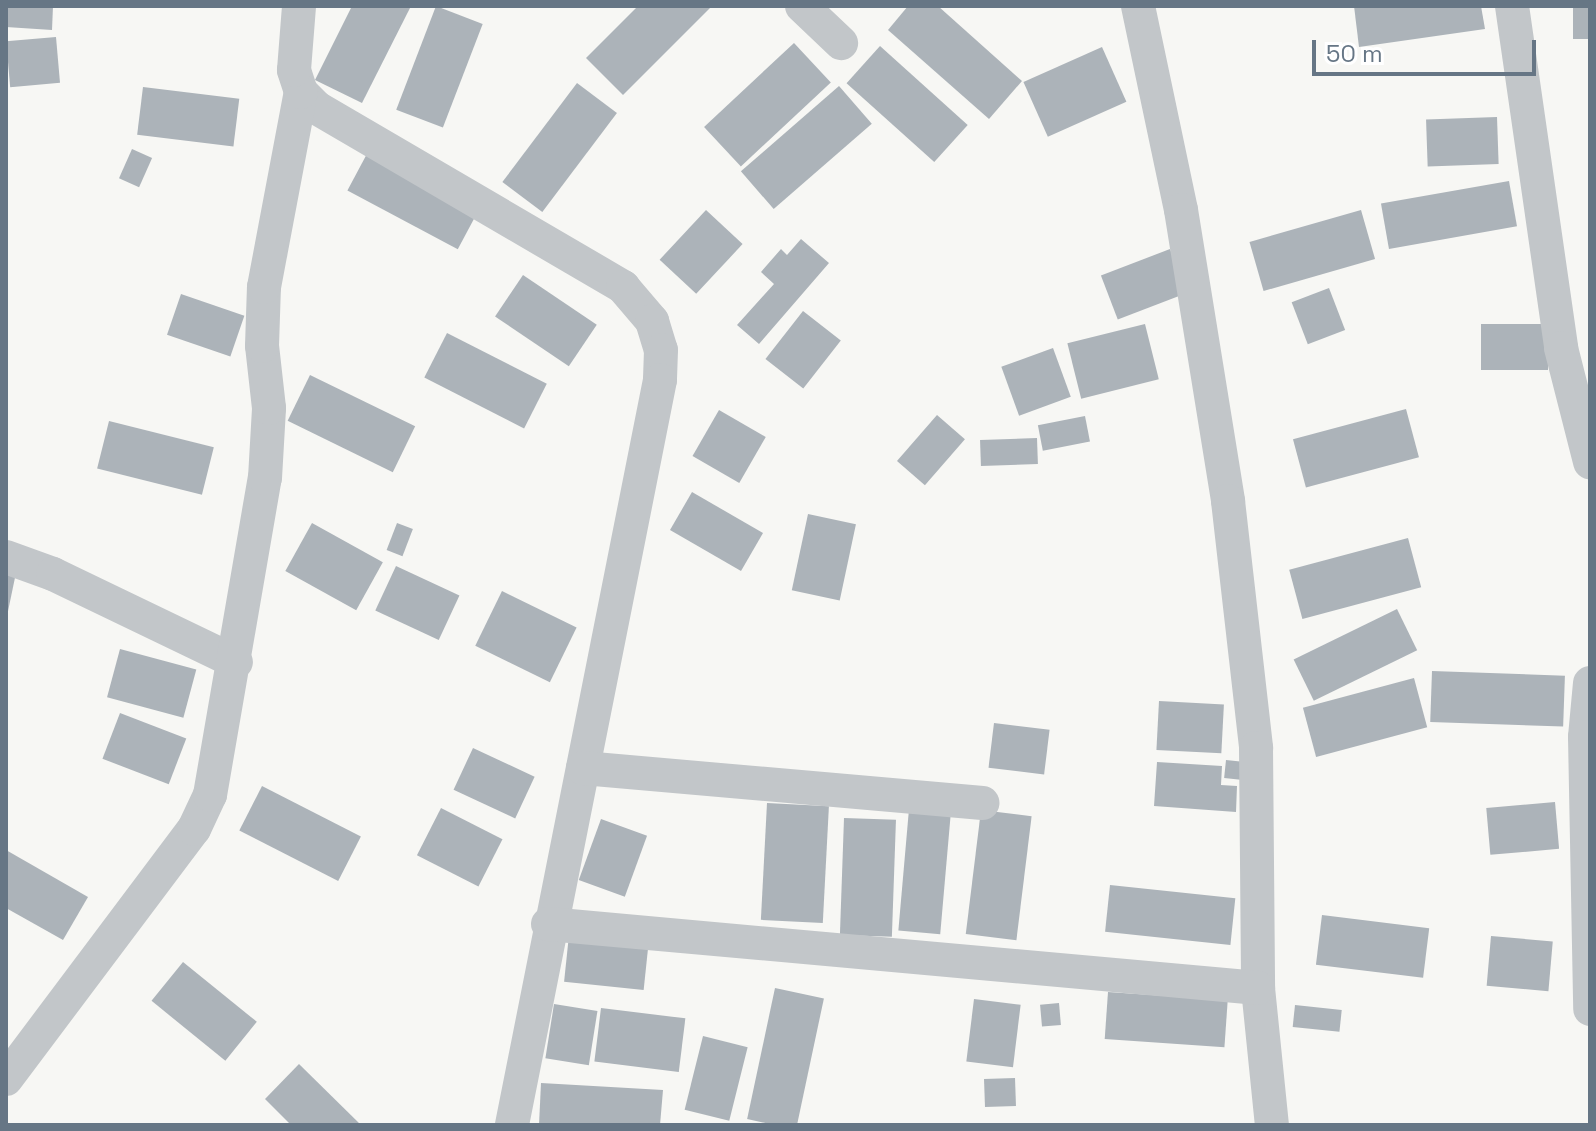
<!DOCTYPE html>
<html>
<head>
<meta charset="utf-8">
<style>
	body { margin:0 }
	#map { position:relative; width:1596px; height:1131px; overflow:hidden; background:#f7f7f4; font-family:"Space Grotesk",sans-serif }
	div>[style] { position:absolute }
	.building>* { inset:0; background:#acb3b9; transform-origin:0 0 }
	.street>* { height:34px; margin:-17px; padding:0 17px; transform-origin:17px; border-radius:17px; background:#c2c6c9 }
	span { translate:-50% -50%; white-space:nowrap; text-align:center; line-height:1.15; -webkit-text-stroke:8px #fff; paint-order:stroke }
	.frame { position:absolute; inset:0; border:8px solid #667685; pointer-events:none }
	.scale { position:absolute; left:1312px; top:40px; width:224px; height:36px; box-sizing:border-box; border:4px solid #667685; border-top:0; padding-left:10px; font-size:24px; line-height:28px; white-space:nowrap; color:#667685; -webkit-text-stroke:6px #fff; paint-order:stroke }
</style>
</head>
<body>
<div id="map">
	<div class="building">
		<i style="clip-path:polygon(6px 6px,53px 6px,52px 30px,6px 27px)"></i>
		<i style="clip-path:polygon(352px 6px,411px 6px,362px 103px,315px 80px)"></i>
		<i style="left:436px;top:6px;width:50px;height:111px;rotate:21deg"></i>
		<i style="clip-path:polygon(638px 6px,712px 6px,623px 95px,586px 58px)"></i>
		<i style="clip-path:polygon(908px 6px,938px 6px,1022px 81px,989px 119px,888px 30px)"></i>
		<i style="clip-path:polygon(1354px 6px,1481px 6px,1485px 29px,1359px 47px)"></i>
		<i style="left:1573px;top:6px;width:17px;height:33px"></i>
		<i style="left:56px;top:37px;width:46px;height:50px;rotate:85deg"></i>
		<i style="left:794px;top:43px;width:54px;height:123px;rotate:47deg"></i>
		<i style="left:880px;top:46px;width:118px;height:50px;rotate:42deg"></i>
		<i style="left:1102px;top:47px;width:60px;height:86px;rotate:66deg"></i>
		<i style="left:577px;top:83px;width:50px;height:124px;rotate:37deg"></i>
		<i style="left:839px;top:86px;width:50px;height:130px;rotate:49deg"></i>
		<i style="left:143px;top:87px;width:97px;height:48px;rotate:7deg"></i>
		<i style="left:1497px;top:117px;width:47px;height:71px;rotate:88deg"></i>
		<i style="left:132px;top:149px;width:22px;height:32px;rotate:24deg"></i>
		<i style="left:369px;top:150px;width:125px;height:46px;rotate:28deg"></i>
		<i style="left:1509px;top:181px;width:46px;height:130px;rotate:80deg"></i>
		<i style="left:706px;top:210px;width:50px;height:68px;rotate:43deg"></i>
		<i style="left:1361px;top:210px;width:51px;height:116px;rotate:74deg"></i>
		<i style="clip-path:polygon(801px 239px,829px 263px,759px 344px,737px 325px,774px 284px,761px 272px,781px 249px,787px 255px)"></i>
		<i style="left:1170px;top:249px;width:47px;height:74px;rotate:69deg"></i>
		<i style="left:523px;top:275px;width:89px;height:50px;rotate:34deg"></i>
		<i style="left:1329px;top:288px;width:45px;height:40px;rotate:69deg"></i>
		<i style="left:181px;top:294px;width:67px;height:43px;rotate:19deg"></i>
		<i style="left:803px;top:311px;width:48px;height:61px;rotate:38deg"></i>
		<i style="left:1145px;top:324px;width:57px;height:80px;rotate:76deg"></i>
		<i style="left:1481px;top:324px;width:67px;height:46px"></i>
		<i style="left:447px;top:333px;width:112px;height:50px;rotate:27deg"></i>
		<i style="left:1053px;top:348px;width:52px;height:55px;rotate:70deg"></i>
		<i style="left:310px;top:375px;width:117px;height:51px;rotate:26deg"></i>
		<i style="left:1406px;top:409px;width:50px;height:117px;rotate:75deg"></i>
		<i style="left:719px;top:410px;width:54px;height:53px;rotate:30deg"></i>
		<i style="left:937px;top:415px;width:37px;height:61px;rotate:41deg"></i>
		<i style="left:1085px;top:416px;width:26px;height:48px;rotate:79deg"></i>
		<i style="left:109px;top:421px;width:108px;height:49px;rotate:14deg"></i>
		<i style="left:1037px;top:438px;width:26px;height:57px;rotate:88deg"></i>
		<i style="left:692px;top:492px;width:82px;height:44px;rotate:30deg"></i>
		<i style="left:808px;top:514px;width:49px;height:78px;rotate:12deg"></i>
		<i style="left:312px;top:523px;width:81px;height:55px;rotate:29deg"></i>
		<i style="left:397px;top:523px;width:17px;height:29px;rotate:21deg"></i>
		<i style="left:1408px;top:538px;width:51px;height:123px;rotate:75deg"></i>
		<i style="clip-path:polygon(6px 566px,17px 568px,7px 616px,6px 616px)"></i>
		<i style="left:396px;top:566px;width:70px;height:49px;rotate:25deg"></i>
		<i style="left:502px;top:591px;width:83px;height:61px;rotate:26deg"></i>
		<i style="left:1397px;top:609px;width:46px;height:115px;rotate:64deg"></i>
		<i style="left:120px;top:649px;width:79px;height:50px;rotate:15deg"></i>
		<i style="left:1432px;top:671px;width:133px;height:51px;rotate:2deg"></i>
		<i style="left:1414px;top:678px;width:51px;height:115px;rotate:75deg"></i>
		<i style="left:1159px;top:701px;width:65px;height:49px;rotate:3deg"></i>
		<i style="left:120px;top:713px;width:71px;height:49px;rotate:21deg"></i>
		<i style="left:994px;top:723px;width:56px;height:45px;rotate:7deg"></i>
		<i style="left:473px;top:748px;width:68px;height:46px;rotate:25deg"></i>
		<i style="left:1226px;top:760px;width:19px;height:18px;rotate:6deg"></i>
		<i style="clip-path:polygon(1157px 762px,1222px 766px,1221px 785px,1237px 786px,1236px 812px,1154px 806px)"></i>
		<i style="left:262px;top:786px;width:111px;height:50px;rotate:27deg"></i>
		<i style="left:1555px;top:802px;width:47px;height:69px;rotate:85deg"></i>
		<i style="left:767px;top:803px;width:62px;height:117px;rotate:3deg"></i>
		<i style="left:441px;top:808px;width:69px;height:53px;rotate:27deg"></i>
		<i style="left:909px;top:809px;width:42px;height:122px;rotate:5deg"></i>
		<i style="left:981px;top:810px;width:51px;height:125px;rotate:7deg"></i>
		<i style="left:844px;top:818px;width:52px;height:117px;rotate:2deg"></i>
		<i style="left:601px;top:819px;width:49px;height:65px;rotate:20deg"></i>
		<i style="clip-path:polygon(6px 850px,88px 897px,63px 940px,6px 908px)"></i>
		<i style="left:1110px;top:885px;width:126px;height:47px;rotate:6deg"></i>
		<i style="left:1322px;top:915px;width:108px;height:50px;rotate:7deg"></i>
		<i style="left:569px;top:935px;width:80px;height:47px;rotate:6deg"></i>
		<i style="left:1491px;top:936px;width:62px;height:50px;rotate:5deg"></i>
		<i style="left:183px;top:962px;width:95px;height:50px;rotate:39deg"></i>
		<i style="left:775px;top:988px;width:50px;height:134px;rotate:12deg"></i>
		<i style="left:1108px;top:992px;width:120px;height:47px;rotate:4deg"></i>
		<i style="left:974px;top:999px;width:47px;height:63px;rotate:7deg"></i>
		<i style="left:1059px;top:1003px;width:22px;height:19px;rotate:85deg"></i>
		<i style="left:554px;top:1004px;width:44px;height:55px;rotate:9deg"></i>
		<i style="left:1295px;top:1005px;width:47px;height:22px;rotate:6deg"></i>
		<i style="left:601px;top:1008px;width:85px;height:54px;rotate:7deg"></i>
		<i style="left:703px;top:1036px;width:46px;height:76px;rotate:14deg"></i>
		<i style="clip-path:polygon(299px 1064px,361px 1125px,291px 1125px,265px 1099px)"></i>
		<i style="left:1015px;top:1078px;width:28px;height:31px;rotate:88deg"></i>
		<i style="clip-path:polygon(541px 1083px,663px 1090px,660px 1125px,539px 1125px)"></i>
	</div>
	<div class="street">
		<i style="left:802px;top:6px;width:54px;rotate:43.5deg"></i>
		<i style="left:1138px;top:6px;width:208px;rotate:78.1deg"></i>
		<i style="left:1181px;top:210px;width:295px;rotate:80.8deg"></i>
		<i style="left:1228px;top:501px;width:249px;rotate:83.5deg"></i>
		<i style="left:1256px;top:748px;width:240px;rotate:89.5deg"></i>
		<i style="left:1258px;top:988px;width:138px;rotate:84.2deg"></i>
		<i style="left:1512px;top:6px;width:345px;rotate:81.8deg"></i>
		<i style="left:1561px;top:348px;width:118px;rotate:75.7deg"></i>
		<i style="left:301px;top:92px;width:23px;rotate:45deg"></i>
		<i style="left:317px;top:108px;width:355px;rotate:30.3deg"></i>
		<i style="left:623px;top:287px;width:45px;rotate:49.5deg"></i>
		<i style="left:652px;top:321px;width:30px;rotate:73deg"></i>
		<i style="left:661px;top:350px;width:30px;rotate:92deg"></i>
		<i style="left:660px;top:380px;width:760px;rotate:101.24deg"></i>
		<i style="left:6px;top:557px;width:50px;rotate:19.9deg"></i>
		<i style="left:53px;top:574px;width:203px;rotate:25.7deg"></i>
		<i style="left:1590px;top:683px;width:54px;rotate:95.3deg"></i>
		<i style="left:1585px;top:737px;width:272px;rotate:88.9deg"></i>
		<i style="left:583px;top:768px;width:401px;rotate:5deg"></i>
		<i style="left:548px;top:924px;width:713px;rotate:5.15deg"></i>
		<i style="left:6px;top:1079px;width:313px;rotate:-53.1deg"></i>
		<i style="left:194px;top:829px;width:38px;rotate:-65deg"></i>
		<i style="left:210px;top:795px;width:322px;rotate:-80.2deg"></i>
		<i style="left:265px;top:478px;width:70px;rotate:-86.7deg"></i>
		<i style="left:269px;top:408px;width:62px;rotate:-96.4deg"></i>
		<i style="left:262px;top:346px;width:59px;rotate:-88.1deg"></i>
		<i style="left:264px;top:287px;width:198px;rotate:-79.3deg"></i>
		<i style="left:301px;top:92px;width:23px;rotate:-108deg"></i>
		<i style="left:294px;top:70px;width:64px;rotate:-85.5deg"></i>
	</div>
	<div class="frame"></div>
	<div class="scale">50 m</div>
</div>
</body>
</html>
